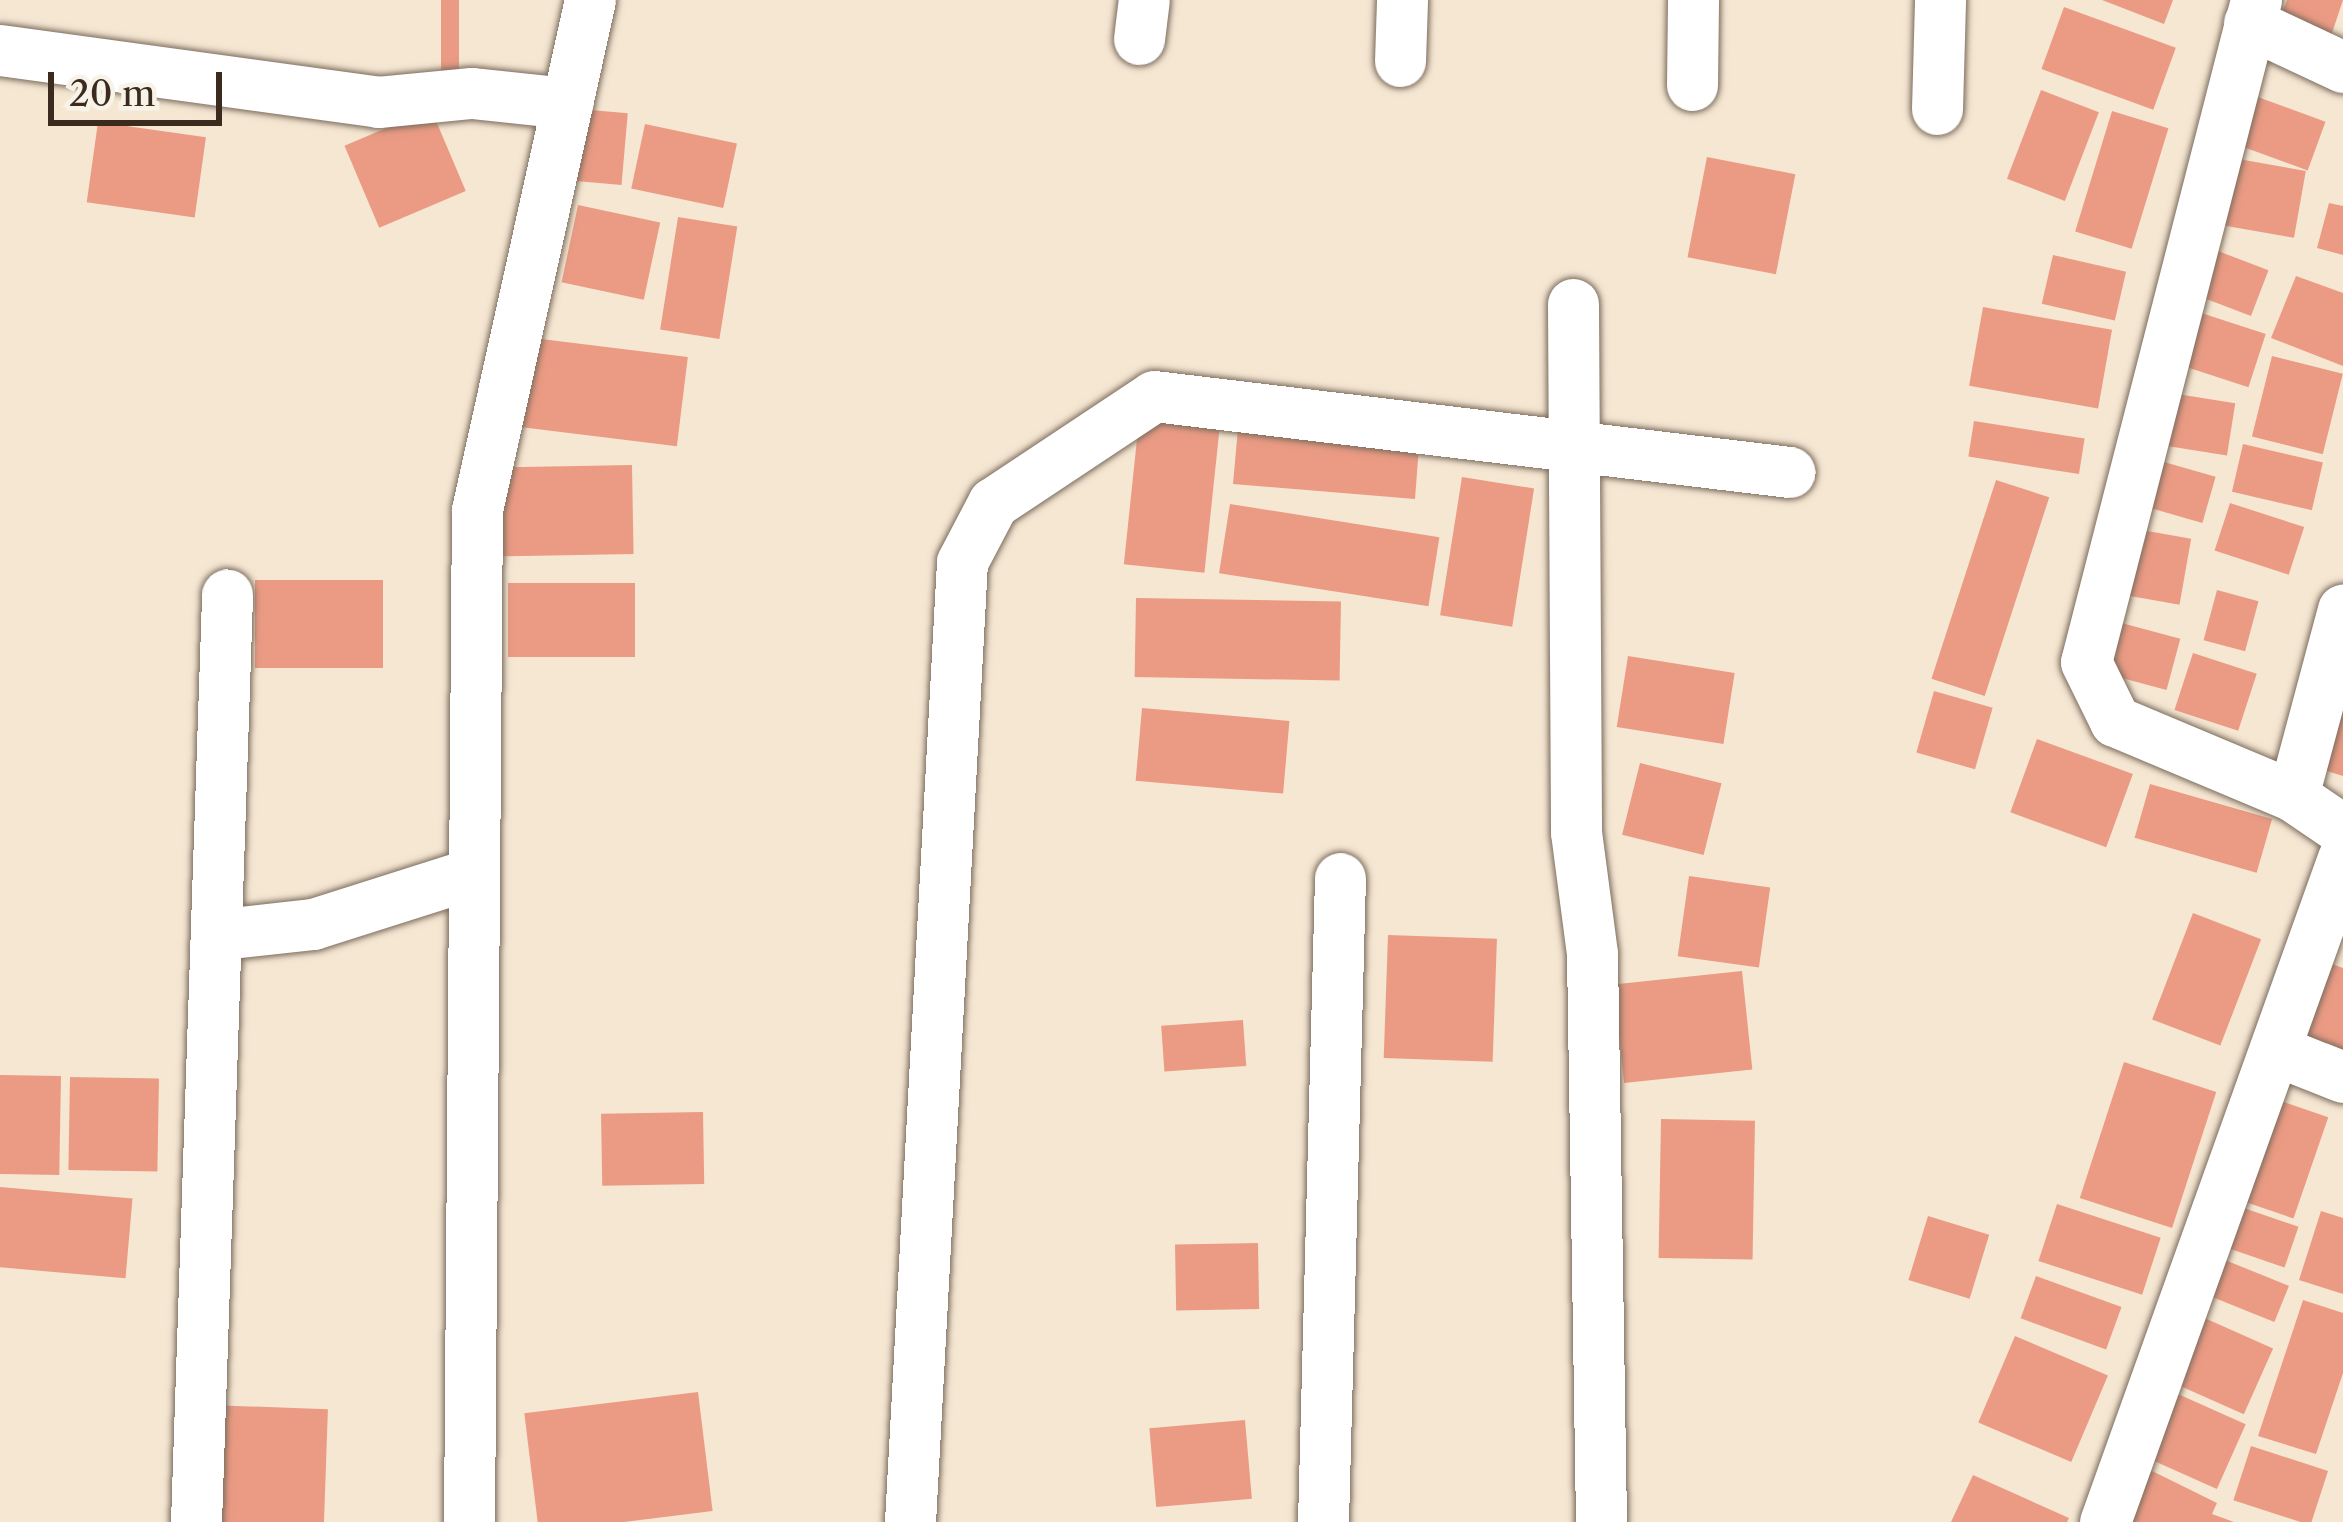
<!DOCTYPE html>
<html>
<head>
<meta charset="utf-8">
<style>
	body { margin:0 }
	#map { position:relative; width:2343px; height:1522px; overflow:hidden; background:#f6e7d3; font-family:"Libre Caslon Text",serif }
	div>[style] { position:absolute }
	.building>* { inset:0; background:#eb9b84; transform-origin:0 0 }
	.roads { filter:drop-shadow(0 0 3px #7c6c5d) drop-shadow(0 0 3px #7c6c5d) }
	.minor>* { height:51px; margin:-25.5px; padding:0 25.5px; transform-origin:25.5px; border-radius:25.5px; background:#fff }
	span { translate:-50% -50%; white-space:nowrap; text-align:center; line-height:1.15; -webkit-text-stroke:10px #f7f3e8; paint-order:stroke }
	.scale { position:absolute; left:48px; top:72px; width:174px; height:54px; box-sizing:border-box; border:6px solid #3b2a1e; border-top:0; padding-left:15px; font-size:36px; line-height:42px; white-space:nowrap; color:#3b2a1e; -webkit-text-stroke:9px #f7f3e8; paint-order:stroke }
</style>
</head>
<body>
<div id="map">
	<div class="building">
		<i style="left:441px;top:0;width:18px;height:87px"></i>
		<i style="clip-path:polygon(2102px 0,2173px 0,2164px 24px)"></i>
		<i style="clip-path:polygon(2287px 0,2343px 0,2328px 45px,2277px 26px)"></i>
		<i style="left:2064px;top:7px;width:119px;height:66px;rotate:20deg"></i>
		<i style="left:2041px;top:90px;width:62px;height:95px;rotate:21deg"></i>
		<i style="left:2255px;top:96px;width:75px;height:52px;rotate:20deg"></i>
		<i style="left:568px;top:108px;width:60px;height:72px;rotate:5deg"></i>
		<i style="left:431px;top:109px;width:89px;height:94px;rotate:67deg"></i>
		<i style="left:2112px;top:111px;width:59px;height:126px;rotate:17deg"></i>
		<i style="left:98px;top:122px;width:109px;height:81px;rotate:8deg"></i>
		<i style="left:645px;top:124px;width:94px;height:66px;rotate:12deg"></i>
		<i style="left:1707px;top:157px;width:90px;height:102px;rotate:11deg"></i>
		<i style="left:2227px;top:157px;width:80px;height:68px;rotate:10deg"></i>
		<i style="clip-path:polygon(2329px 203px,2343px 206px,2343px 255px,2317px 248px)"></i>
		<i style="left:578px;top:205px;width:84px;height:79px;rotate:12deg"></i>
		<i style="left:678px;top:217px;width:60px;height:114px;rotate:9deg"></i>
		<i style="left:2205px;top:246px;width:68px;height:49px;rotate:21deg"></i>
		<i style="left:2053px;top:255px;width:75px;height:50px;rotate:13deg"></i>
		<i style="clip-path:polygon(2296px 276px,2343px 293px,2343px 366px,2271px 338px)"></i>
		<i style="left:1983px;top:307px;width:131px;height:80px;rotate:10deg"></i>
		<i style="left:2183px;top:307px;width:87px;height:56px;rotate:18deg"></i>
		<i style="left:533px;top:338px;width:156px;height:90px;rotate:7deg"></i>
		<i style="left:2272px;top:356px;width:73px;height:83px;rotate:14deg"></i>
		<i style="left:2177px;top:394px;width:59px;height:53px;rotate:9deg"></i>
		<i style="clip-path:polygon(1239px 417px,1419px 446px,1415px 499px,1233px 484px)"></i>
		<i style="left:1139px;top:420px;width:81px;height:145px;rotate:6deg"></i>
		<i style="left:1974px;top:421px;width:112px;height:36px;rotate:9deg"></i>
		<i style="left:2243px;top:444px;width:82px;height:49px;rotate:13deg"></i>
		<i style="left:2157px;top:460px;width:61px;height:48px;rotate:16deg"></i>
		<i style="left:632px;top:465px;width:89px;height:135px;rotate:89deg"></i>
		<i style="left:1462px;top:477px;width:73px;height:140px;rotate:9deg"></i>
		<i style="left:1996px;top:480px;width:56px;height:209px;rotate:18deg"></i>
		<i style="left:2230px;top:503px;width:78px;height:50px;rotate:18deg"></i>
		<i style="left:1230px;top:504px;width:212px;height:70px;rotate:9deg"></i>
		<i style="left:2136px;top:529px;width:56px;height:67px;rotate:10deg"></i>
		<i style="left:255px;top:580px;width:128px;height:88px"></i>
		<i style="left:635px;top:583px;width:74px;height:127px;rotate:90deg"></i>
		<i style="left:2217px;top:590px;width:43px;height:52px;rotate:15deg"></i>
		<i style="left:1136px;top:598px;width:205px;height:79px;rotate:1deg"></i>
		<i style="left:2103px;top:618px;width:80px;height:53px;rotate:15deg"></i>
		<i style="left:2193px;top:653px;width:67px;height:60px;rotate:18deg"></i>
		<i style="left:1628px;top:656px;width:108px;height:72px;rotate:9deg"></i>
		<i style="clip-path:polygon(2343px 685px,2343px 776px,2314px 767px)"></i>
		<i style="left:1934px;top:691px;width:61px;height:64px;rotate:16deg"></i>
		<i style="left:1142px;top:708px;width:148px;height:73px;rotate:5deg"></i>
		<i style="left:2037px;top:739px;width:102px;height:78px;rotate:20deg"></i>
		<i style="left:1640px;top:763px;width:84px;height:74px;rotate:14deg"></i>
		<i style="left:2150px;top:784px;width:127px;height:56px;rotate:16deg"></i>
		<i style="left:1689px;top:876px;width:82px;height:81px;rotate:8deg"></i>
		<i style="left:2193px;top:913px;width:73px;height:114px;rotate:21deg"></i>
		<i style="left:1388px;top:935px;width:109px;height:123px;rotate:2deg"></i>
		<i style="clip-path:polygon(2324px 961px,2343px 968px,2343px 1061px,2293px 1042px)"></i>
		<i style="left:1742px;top:971px;width:99px;height:129px;rotate:84deg"></i>
		<i style="left:1243px;top:1020px;width:46px;height:82px;rotate:86deg"></i>
		<i style="left:2124px;top:1062px;width:97px;height:143px;rotate:18deg"></i>
		<i style="left:0;top:1075px;width:61px;height:99px;rotate:1deg"></i>
		<i style="left:70px;top:1077px;width:89px;height:93px;rotate:1deg"></i>
		<i style="left:2281px;top:1101px;width:50px;height:107px;rotate:19deg"></i>
		<i style="left:703px;top:1112px;width:72px;height:102px;rotate:89deg"></i>
		<i style="left:1661px;top:1119px;width:94px;height:139px;rotate:1deg"></i>
		<i style="left:0;top:1187px;width:133px;height:80px;rotate:5deg"></i>
		<i style="left:2057px;top:1204px;width:109px;height:60px;rotate:18deg"></i>
		<i style="left:2238px;top:1206px;width:64px;height:43px;rotate:19deg"></i>
		<i style="clip-path:polygon(2321px 1211px,2343px 1218px,2343px 1294px,2299px 1280px)"></i>
		<i style="left:1928px;top:1216px;width:64px;height:67px;rotate:17deg"></i>
		<i style="left:1258px;top:1243px;width:66px;height:83px;rotate:89deg"></i>
		<i style="left:2225px;top:1260px;width:69px;height:39px;rotate:22deg"></i>
		<i style="left:2036px;top:1276px;width:91px;height:45px;rotate:20deg"></i>
		<i style="clip-path:polygon(2303px 1300px,2343px 1313px,2343px 1373px,2316px 1454px,2258px 1436px)"></i>
		<i style="left:2200px;top:1316px;width:80px;height:72px;rotate:24deg"></i>
		<i style="left:2015px;top:1336px;width:101px;height:94px;rotate:23deg"></i>
		<i style="left:2169px;top:1390px;width:84px;height:71px;rotate:24deg"></i>
		<i style="left:698px;top:1392px;width:120px;height:175px;rotate:83deg"></i>
		<i style="left:208px;top:1405px;width:120px;height:117px;rotate:2deg"></i>
		<i style="left:1245px;top:1420px;width:79px;height:96px;rotate:85deg"></i>
		<i style="left:2251px;top:1446px;width:81px;height:57px;rotate:18deg"></i>
		<i style="clip-path:polygon(2140px 1465px,2217px 1503px,2212px 1514px,2234px 1522px,2112px 1522px)"></i>
		<i style="clip-path:polygon(1973px 1475px,2069px 1518px,2067px 1522px,1951px 1522px)"></i>
	</div>
	<div class="roads">
		<div class="minor">
			<i style="left:2256px;top:0;width:683px;rotate:104.4deg"></i>
			<i style="left:2086px;top:662px;width:66px;rotate:63.8deg"></i>
			<i style="left:2115px;top:721px;width:193px;rotate:22.8deg"></i>
			<i style="left:2293px;top:796px;width:60px;rotate:34.2deg"></i>
			<i style="left:2249px;top:23px;width:104px;rotate:25.1deg"></i>
			<i style="left:1139px;top:39px;width:39px;rotate:-83deg"></i>
			<i style="left:0;top:50px;width:382px;rotate:7.8deg"></i>
			<i style="left:378px;top:102px;width:94px;rotate:-5.5deg"></i>
			<i style="left:472px;top:93px;width:96px;rotate:6deg"></i>
			<i style="left:1400px;top:61px;width:61px;rotate:-88.1deg"></i>
			<i style="left:1692px;top:85px;width:85px;rotate:-89.3deg"></i>
			<i style="left:1937px;top:109px;width:109px;rotate:-88.4deg"></i>
			<i style="left:1573px;top:304px;width:528px;rotate:89.67deg"></i>
			<i style="left:1576px;top:832px;width:123px;rotate:82.5deg"></i>
			<i style="left:1592px;top:954px;width:568px;rotate:89.09deg"></i>
			<i style="left:2293px;top:796px;width:193px;rotate:-75deg"></i>
			<i style="left:222px;top:934px;width:92px;rotate:-6.3deg"></i>
			<i style="left:313px;top:924px;width:166px;rotate:-17.6deg"></i>
			<i style="left:2280px;top:1052px;width:68px;rotate:21.6deg"></i>
			<i style="left:196px;top:1522px;width:928px;rotate:-88.08deg"></i>
			<i style="left:469px;top:1522px;width:1012px;rotate:-89.55deg"></i>
			<i style="left:477px;top:510px;width:522px;rotate:-77.51deg"></i>
			<i style="left:910px;top:1522px;width:961px;rotate:-86.9deg"></i>
			<i style="left:962px;top:562px;width:67px;rotate:-62.3deg"></i>
			<i style="left:993px;top:503px;width:193px;rotate:-33.6deg"></i>
			<i style="left:1154px;top:396px;width:640px;rotate:6.82deg"></i>
			<i style="left:1323px;top:1522px;width:644px;rotate:-88.49deg"></i>
			<i style="left:2105px;top:1522px;width:705px;rotate:-70.28deg"></i>
		</div>
	</div>
	<div class="scale">20 m</div>
</div>
</body>
</html>
